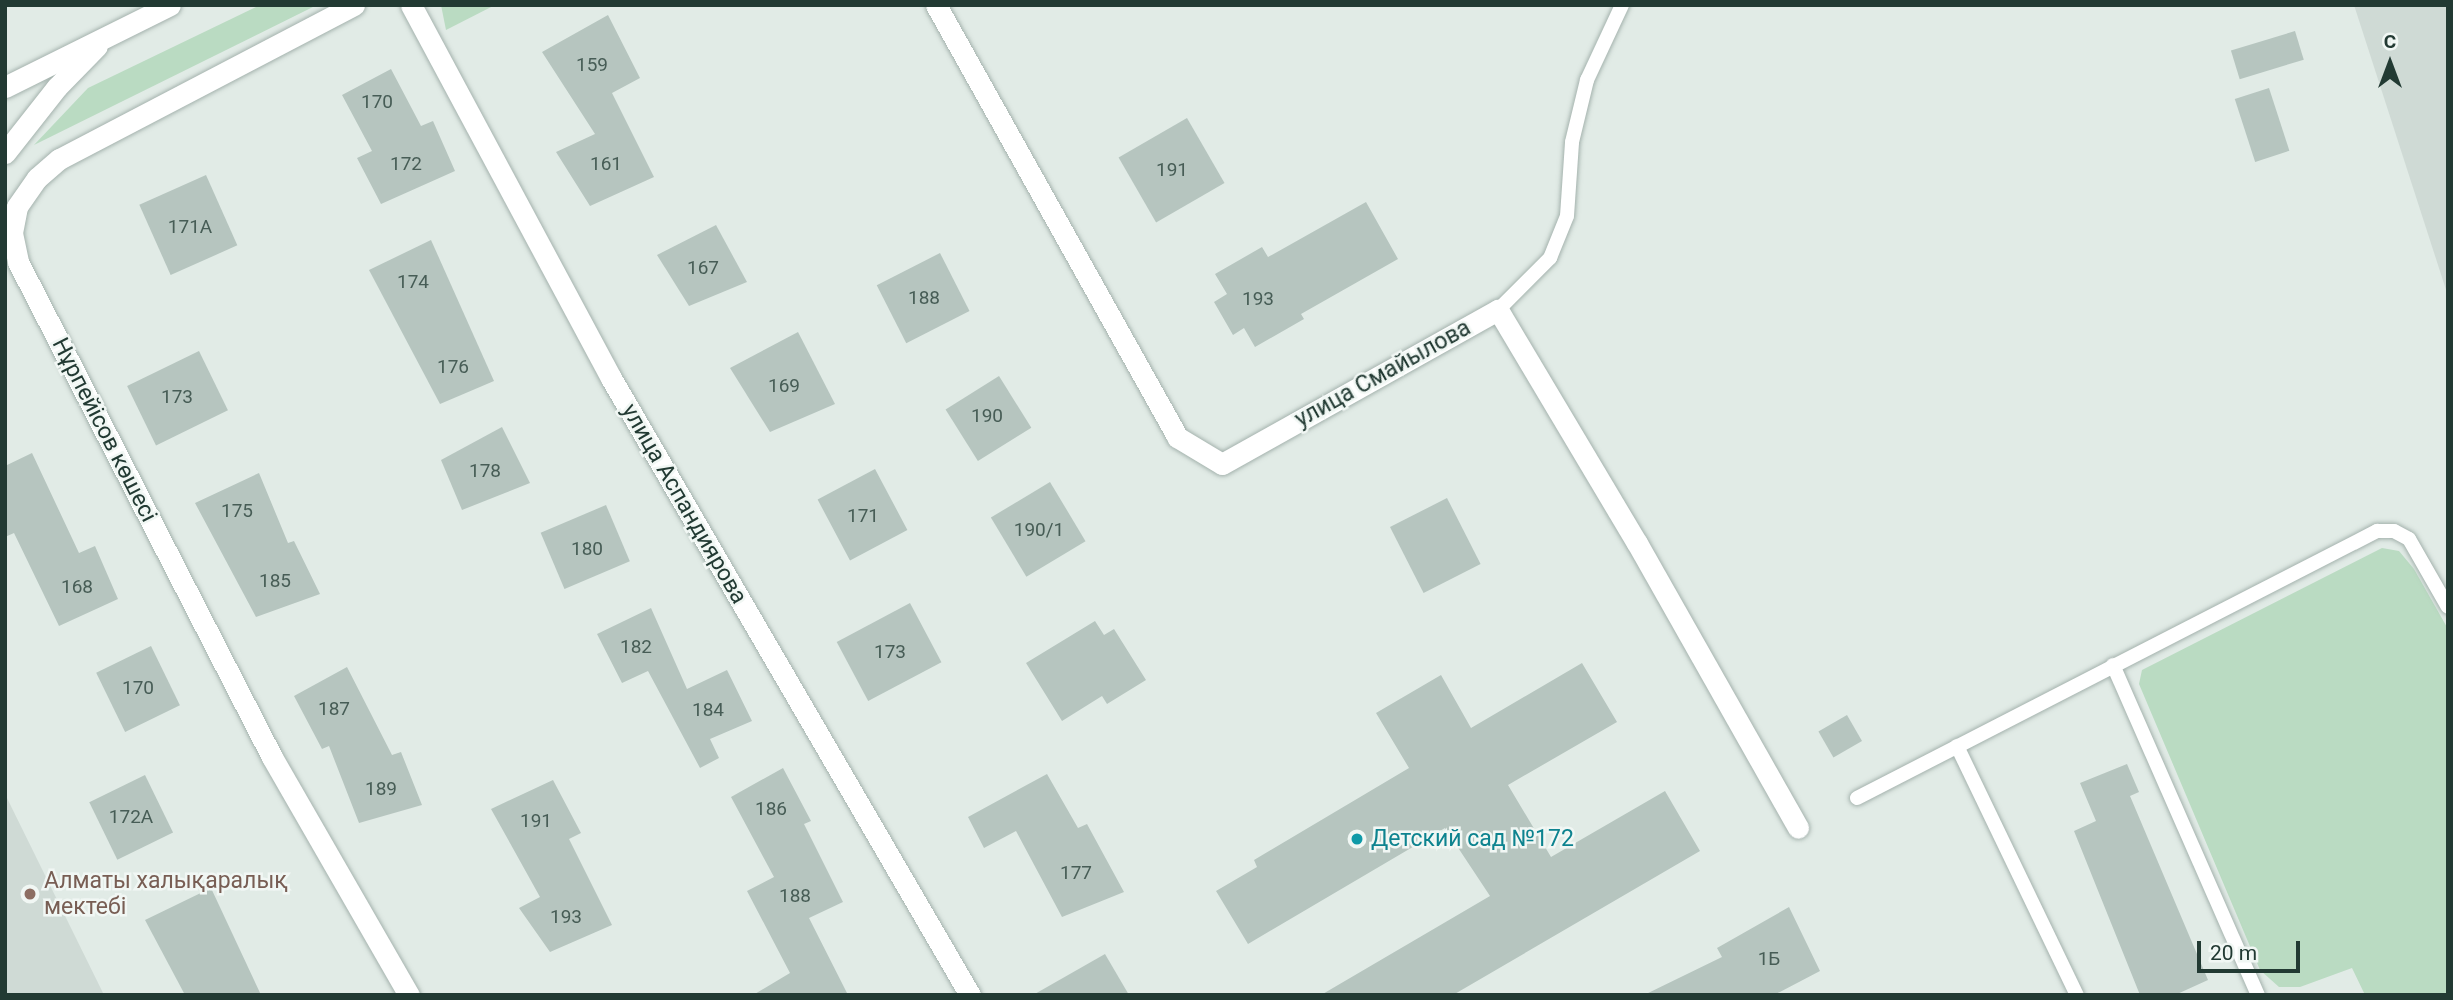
<!DOCTYPE html>
<html>
<head>
<meta charset="utf-8">
<style>
	body { margin:0 }
	#map { position:relative; width:2453px; height:1000px; overflow:hidden; background:#e1ebe6; font-family:Roboto,sans-serif }
	div>[style] { position:absolute }
	.built>* { inset:0; background:#cfdad5 }
	.green>* { inset:0; background:#badbc2 }
	.building>* { inset:0; background:#b6c5bf; transform-origin:0 0 }
	.roads { filter:drop-shadow(0 0 2px #a4b2ad) drop-shadow(0 0 2px #a4b2ad) }
	.lane>* { height:14px; margin:-7px; padding:0 7px; transform-origin:7px; border-radius:7px; background:#fff }
	.street>* { height:21px; margin:-10.5px; padding:0 10.5px; transform-origin:10.5px; border-radius:10.5px; background:#fff }
	.secondary>* { height:21px; margin:-10.5px; padding:0 10.5px; transform-origin:10.5px; border-radius:10.5px; background:#fff }
	.dots>* { width:19px; height:19px; translate:-50% -50%; box-sizing:border-box; border:4px solid #f1f7f4; border-radius:50% }
	span { translate:-50% -50%; white-space:nowrap; text-align:center; line-height:1.15; -webkit-text-stroke:5px #f1f7f4; paint-order:stroke }
	.number-label { font-size:19px; color:#475d56 }
	.number-label span { -webkit-text-stroke-width:0 }
	.street-label { font-size:23px; color:#223a33 }
	.culture-label { font-size:23px; color:#0d838f }
	.left { translate:0 -50%; text-align:left }
	.education-label { font-size:23px; color:#785e54 }
	.frame { position:absolute; inset:0; border:7px solid #223a33; pointer-events:none }
	.north { position:absolute; left:2355px; top:28px; width:70px; height:70px; -webkit-text-stroke:5px #f1f7f4; paint-order:stroke; rotate:0deg; font-size:19px; font-weight:700; line-height:28px; text-align:center; color:#223a33 }
	.north::after { content:''; display:block; margin:auto; width:24px; height:32px; background:#223a33; clip-path:polygon(50% 0,100% 100%,50% 72%,0 100%) }
	.scale { position:absolute; left:2197px; top:941px; width:103px; height:32px; box-sizing:border-box; border:4px solid #223a33; border-top:0; padding-left:9px; font-size:21px; line-height:24px; white-space:nowrap; color:#223a33; -webkit-text-stroke:5px #f1f7f4; paint-order:stroke }
</style>
</head>
<body>
<div id="map">
	<div class="built">
		<i style="clip-path:polygon(2354px 5px,2448px 5px,2448px 296px)"></i>
		<i style="clip-path:polygon(5px 794px,104px 995px,5px 995px)"></i>
	</div>
	<div class="green">
		<i style="clip-path:polygon(260px 5px,317px 5px,34px 145px,88px 88px)"></i>
		<i style="clip-path:polygon(441px 5px,495px 5px,446px 30px)"></i>
		<i style="clip-path:polygon(2382px 548px,2399px 551px,2414px 569px,2448px 629px,2448px 995px,2365px 995px,2352px 968px,2300px 987px,2279px 987px,2260px 970px,2139px 684px,2142px 670px)"></i>
	</div>
	<div class="building">
		<i style="clip-path:polygon(608px 15px,640px 78px,612px 93px,654px 177px,590px 206px,556px 152px,595px 134px,542px 52px)"></i>
		<i style="left:2295px;top:31px;width:30px;height:67px;rotate:73deg"></i>
		<i style="clip-path:polygon(391px 69px,421px 126px,433px 121px,455px 171px,381px 204px,357px 158px,372px 151px,342px 95px)"></i>
		<i style="left:2269px;top:88px;width:66px;height:36px;rotate:72deg"></i>
		<i style="left:1187px;top:118px;width:75px;height:79px;rotate:60deg"></i>
		<i style="left:206px;top:175px;width:77px;height:73px;rotate:66deg"></i>
		<i style="clip-path:polygon(1366px 202px,1398px 259px,1301px 314px,1304px 319px,1255px 347px,1244px 328px,1233px 335px,1214px 302px,1227px 294px,1215px 274px,1262px 247px,1268px 257px)"></i>
		<i style="clip-path:polygon(716px 225px,747px 282px,689px 306px,657px 255px)"></i>
		<i style="clip-path:polygon(431px 240px,494px 381px,440px 404px,369px 270px)"></i>
		<i style="left:940px;top:253px;width:65px;height:71px;rotate:63deg"></i>
		<i style="clip-path:polygon(798px 332px,835px 404px,770px 432px,730px 368px)"></i>
		<i style="left:199px;top:351px;width:66px;height:80px;rotate:64deg"></i>
		<i style="left:999px;top:376px;width:61px;height:63px;rotate:58deg"></i>
		<i style="clip-path:polygon(502px 427px,530px 483px,462px 510px,441px 460px)"></i>
		<i style="clip-path:polygon(32px 453px,79px 553px,95px 546px,118px 599px,59px 626px,14px 533px,5px 537px,5px 466px)"></i>
		<i style="left:875px;top:469px;width:69px;height:65px;rotate:62deg"></i>
		<i style="clip-path:polygon(259px 473px,288px 543px,294px 541px,320px 594px,256px 617px,195px 503px)"></i>
		<i style="left:1050px;top:482px;width:69px;height:69px;rotate:59deg"></i>
		<i style="left:1447px;top:498px;width:74px;height:64px;rotate:63deg"></i>
		<i style="left:606px;top:505px;width:61px;height:71px;rotate:67deg"></i>
		<i style="left:910px;top:603px;width:67px;height:83px;rotate:62deg"></i>
		<i style="clip-path:polygon(651px 608px,687px 689px,727px 670px,752px 721px,710px 739px,719px 758px,700px 768px,648px 671px,622px 683px,597px 634px)"></i>
		<i style="clip-path:polygon(1095px 621px,1104px 635px,1114px 629px,1146px 680px,1107px 704px,1102px 696px,1062px 721px,1026px 663px)"></i>
		<i style="left:151px;top:646px;width:66px;height:61px;rotate:64deg"></i>
		<i style="clip-path:polygon(1582px 663px,1617px 722px,1508px 785px,1551px 857px,1665px 791px,1700px 851px,1453px 995px,1321px 995px,1490px 896px,1445px 828px,1248px 944px,1216px 891px,1257px 867px,1254px 860px,1409px 768px,1376px 713px,1441px 675px,1471px 728px)"></i>
		<i style="clip-path:polygon(347px 667px,392px 755px,401px 752px,422px 805px,359px 823px,329px 746px,322px 749px,294px 696px)"></i>
		<i style="left:1847px;top:715px;width:30px;height:33px;rotate:60deg"></i>
		<i style="clip-path:polygon(2127px 764px,2139px 792px,2130px 796px,2208px 980px,2175px 995px,2140px 995px,2074px 831px,2096px 821px,2080px 783px)"></i>
		<i style="clip-path:polygon(783px 768px,811px 821px,804px 824px,843px 902px,809px 918px,848px 995px,753px 995px,790px 973px,747px 891px,774px 877px,731px 797px)"></i>
		<i style="clip-path:polygon(1047px 774px,1078px 828px,1087px 824px,1124px 892px,1062px 917px,1016px 831px,984px 848px,968px 817px)"></i>
		<i style="left:145px;top:775px;width:64px;height:62px;rotate:64deg"></i>
		<i style="clip-path:polygon(553px 780px,581px 833px,569px 839px,612px 925px,550px 952px,519px 908px,540px 897px,491px 809px)"></i>
		<i style="clip-path:polygon(211px 888px,261px 995px,185px 995px,145px 920px)"></i>
		<i style="clip-path:polygon(1789px 907px,1820px 971px,1774px 995px,1644px 995px,1722px 957px,1717px 948px)"></i>
		<i style="clip-path:polygon(1105px 954px,1129px 995px,1033px 995px)"></i>
	</div>
	<div class="roads">
		<div class="lane">
			<i style="left:1498px;top:310px;width:74px;rotate:-45deg"></i>
			<i style="left:1550px;top:258px;width:45px;rotate:-68deg"></i>
			<i style="left:1567px;top:216px;width:74px;rotate:-86.1deg"></i>
			<i style="left:1572px;top:142px;width:64px;rotate:-76.4deg"></i>
			<i style="left:1587px;top:80px;width:83px;rotate:-65deg"></i>
			<i style="left:2113px;top:665px;width:360px;rotate:66.3deg"></i>
			<i style="left:1957px;top:746px;width:276px;rotate:64.3deg"></i>
			<i style="left:1857px;top:798px;width:585px;rotate:-27.18deg"></i>
			<i style="left:2377px;top:531px;width:17px"></i>
			<i style="left:2394px;top:531px;width:17px;rotate:28deg"></i>
			<i style="left:2409px;top:539px;width:78px;rotate:60.2deg"></i>
		</div>
		<div class="street">
			<i style="left:354px;top:5px;width:333px;rotate:152.4deg"></i>
			<i style="left:59px;top:159px;width:29px;rotate:139deg"></i>
			<i style="left:37px;top:178px;width:35px;rotate:125deg"></i>
			<i style="left:17px;top:207px;width:26px;rotate:101deg"></i>
			<i style="left:12px;top:233px;width:30px;rotate:78deg"></i>
			<i style="left:18px;top:262px;width:556px;rotate:62.84deg"></i>
			<i style="left:272px;top:757px;width:275px;rotate:60.1deg"></i>
			<i style="left:411px;top:5px;width:423px;rotate:61.8deg"></i>
			<i style="left:611px;top:378px;width:714px;rotate:59.81deg"></i>
			<i style="left:936px;top:5px;width:495px;rotate:60.8deg"></i>
			<i style="left:1177px;top:437px;width:52px;rotate:31deg"></i>
			<i style="left:1222px;top:464px;width:316px;rotate:-29.2deg"></i>
			<i style="left:1498px;top:310px;width:271px;rotate:59.2deg"></i>
			<i style="left:1637px;top:543px;width:327px;rotate:60.5deg"></i>
		</div>
		<div class="secondary">
			<i style="left:5px;top:87px;width:184px;rotate:-26.4deg"></i>
			<i style="left:5px;top:153px;width:84px;rotate:-51.8deg"></i>
			<i style="left:57px;top:87px;width:57px;rotate:-45.7deg"></i>
		</div>
	</div>
	<div class="dots">
		<i style="left:1357px;top:839px;background:#0f9aa8"></i>
		<i style="left:30px;top:894px;background:#8d6e63"></i>
	</div>
	<div class="number-label">
		<span style="left:592px;top:65px">159</span>
		<span style="left:377px;top:102px">170</span>
		<span style="left:406px;top:164px">172</span>
		<span style="left:606px;top:164px">161</span>
		<span style="left:1172px;top:170px">191</span>
		<span style="left:190px;top:227px">171А</span>
		<span style="left:703px;top:268px">167</span>
		<span style="left:413px;top:282px">174</span>
		<span style="left:924px;top:298px">188</span>
		<span style="left:1258px;top:299px">193</span>
		<span style="left:453px;top:367px">176</span>
		<span style="left:784px;top:386px">169</span>
		<span style="left:177px;top:397px">173</span>
		<span style="left:987px;top:416px">190</span>
		<span style="left:485px;top:471px">178</span>
		<span style="left:237px;top:511px">175</span>
		<span style="left:863px;top:516px">171</span>
		<span style="left:1039px;top:530px">190/1</span>
		<span style="left:587px;top:549px">180</span>
		<span style="left:275px;top:581px">185</span>
		<span style="left:77px;top:587px">168</span>
		<span style="left:636px;top:647px">182</span>
		<span style="left:890px;top:652px">173</span>
		<span style="left:138px;top:688px">170</span>
		<span style="left:334px;top:709px">187</span>
		<span style="left:708px;top:710px">184</span>
		<span style="left:381px;top:789px">189</span>
		<span style="left:771px;top:809px">186</span>
		<span style="left:131px;top:817px">172А</span>
		<span style="left:536px;top:821px">191</span>
		<span style="left:1076px;top:873px">177</span>
		<span style="left:795px;top:896px">188</span>
		<span style="left:566px;top:917px">193</span>
		<span style="left:1769px;top:959px">1Б</span>
	</div>
	<div class="street-label">
		<span style="left:1383px;top:374px;rotate:-29deg">улица Смайылова</span>
		<span style="left:104px;top:430px;rotate:63deg">Нұрпейісов көшесі</span>
		<span style="left:684px;top:504px;rotate:60deg">улица Аспандиярова</span>
	</div>
	<div class="culture-label">
		<span class="left" style="left:1371px;top:839px">Детский сад №172</span>
	</div>
	<div class="education-label">
		<span class="left" style="left:44px;top:894px">Алматы халықаралық<br>мектебі</span>
	</div>
	<div class="frame"></div>
	<div class="north">С</div>
	<div class="scale">20 m</div>
</div>
</body>
</html>
